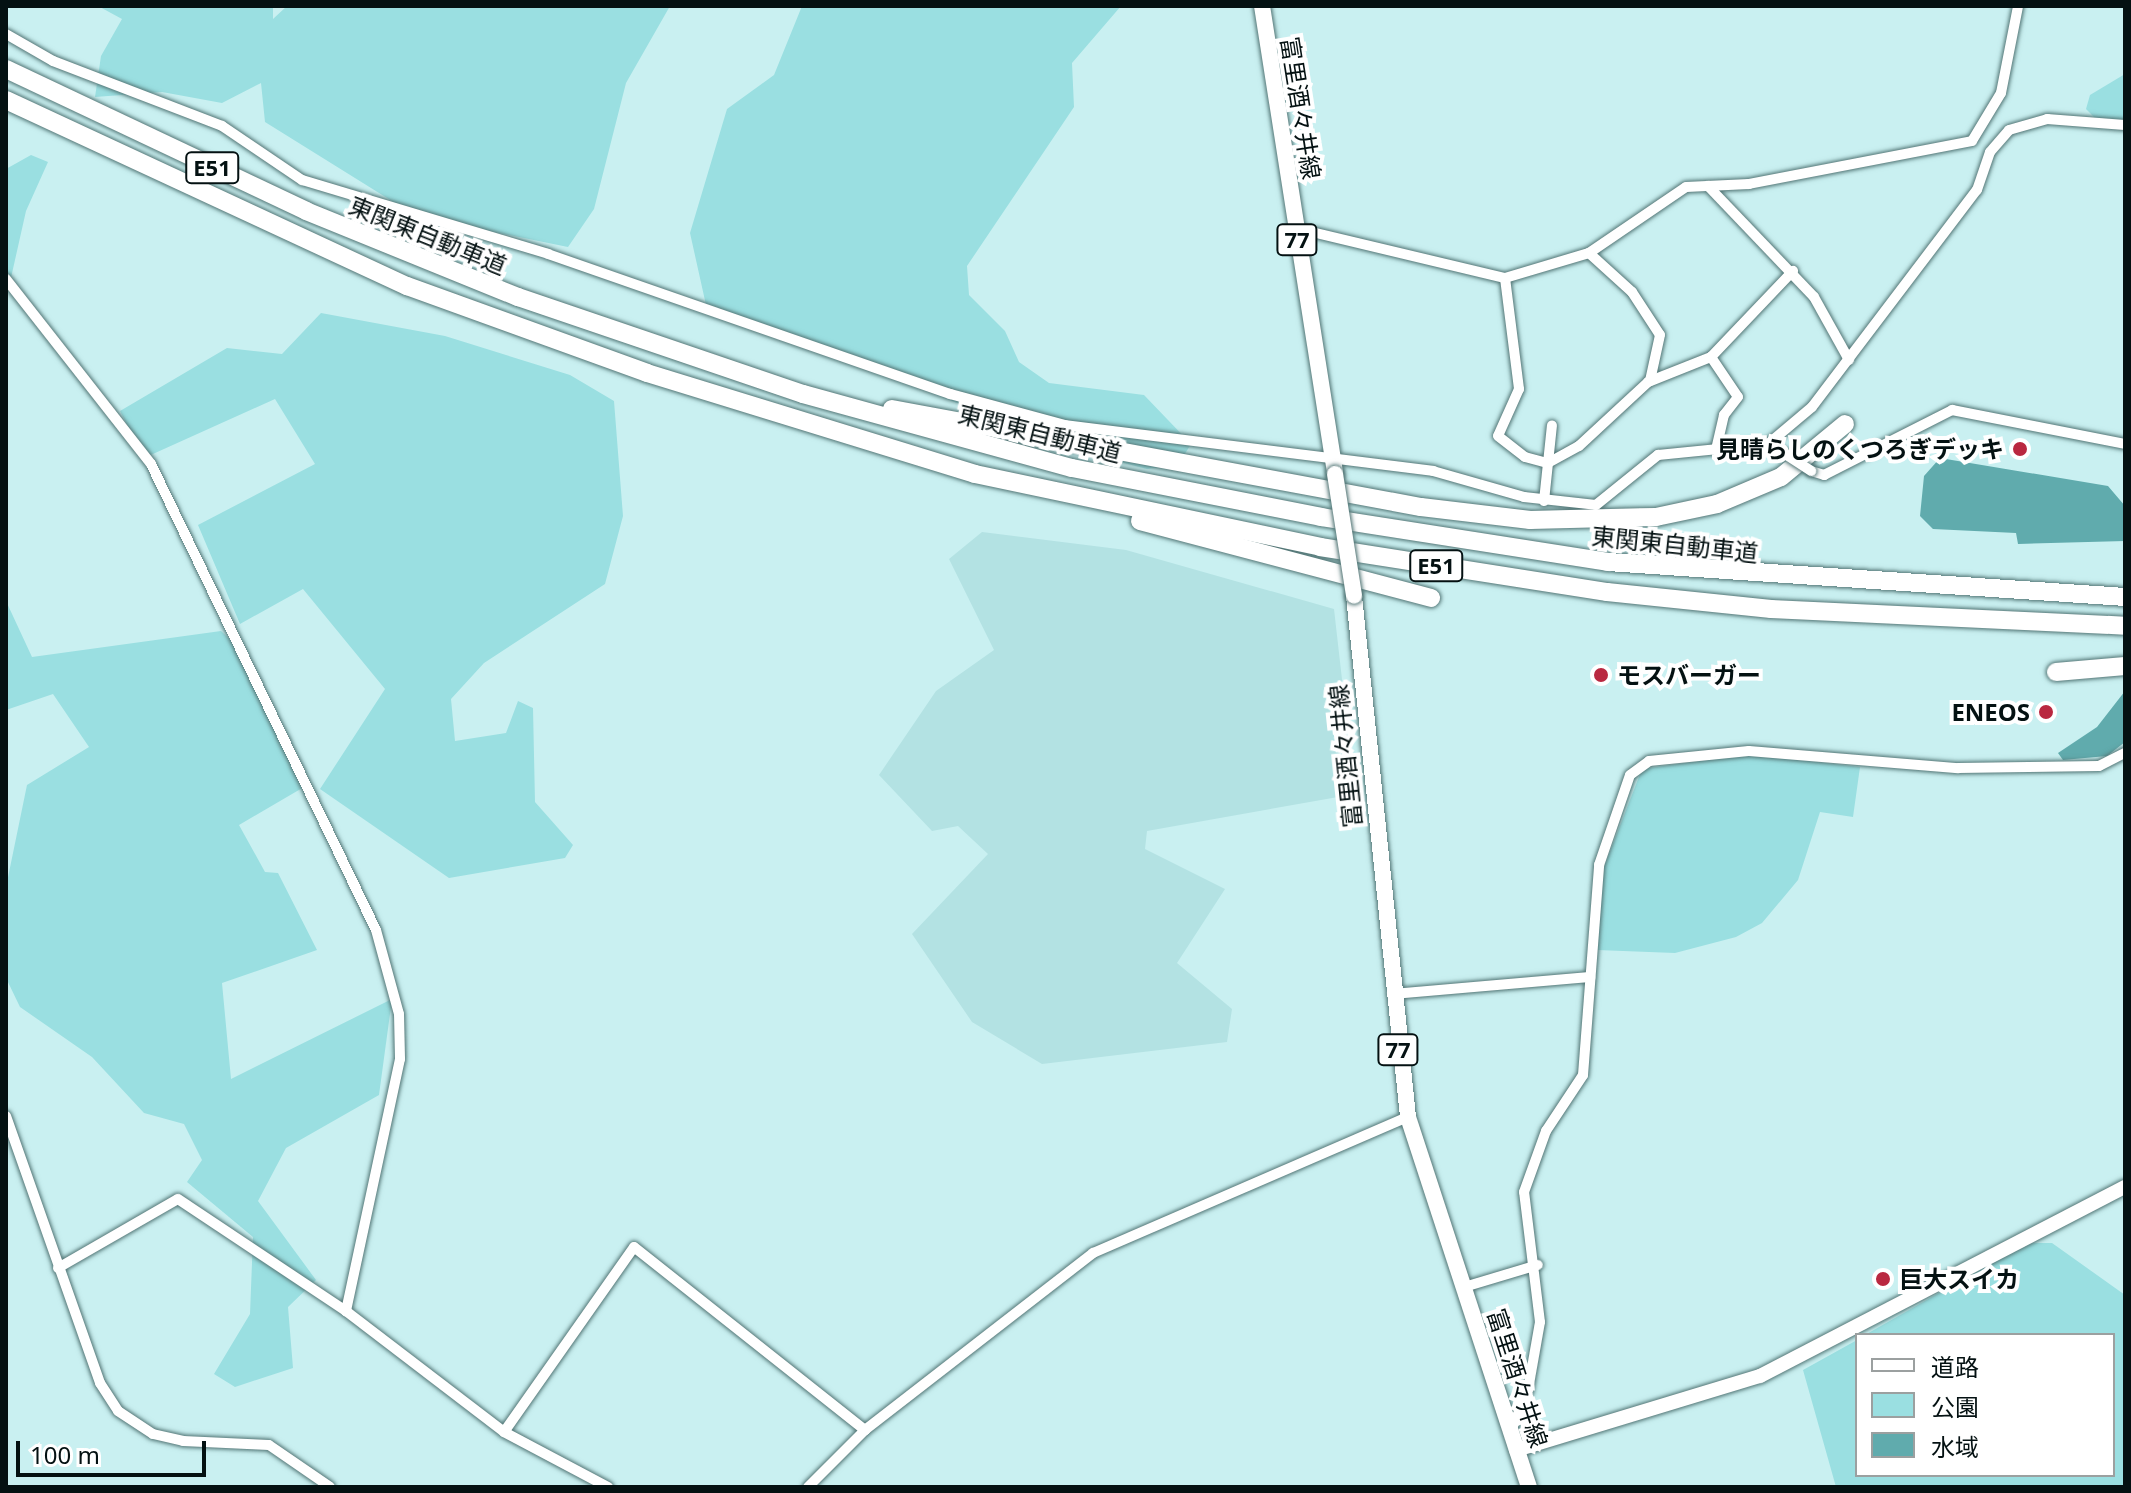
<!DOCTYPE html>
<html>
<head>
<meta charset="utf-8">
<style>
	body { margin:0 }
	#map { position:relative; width:2131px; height:1493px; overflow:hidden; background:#c9f0f1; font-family:"Noto Sans","Noto Sans JP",sans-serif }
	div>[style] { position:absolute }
	.built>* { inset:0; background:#b3e2e3 }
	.green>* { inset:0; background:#9adfe1 }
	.water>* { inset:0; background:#60abad }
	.roads { filter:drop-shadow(0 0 2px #527575) drop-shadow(0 0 2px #527575) }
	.street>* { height:10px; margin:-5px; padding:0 5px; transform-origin:5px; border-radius:5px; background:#fff }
	.secondary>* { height:14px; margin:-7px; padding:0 7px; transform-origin:7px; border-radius:7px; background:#fff }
	.primary>* { height:16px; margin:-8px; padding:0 8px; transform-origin:8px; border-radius:8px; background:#fff }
	.highway>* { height:18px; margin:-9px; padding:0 9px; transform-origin:9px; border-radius:9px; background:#fff }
	.bridges { filter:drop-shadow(0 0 2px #527575) drop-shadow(0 0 2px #527575) }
	.street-bridge>* { height:10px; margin:-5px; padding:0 5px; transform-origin:5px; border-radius:5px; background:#fff }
	.primary-bridge>* { height:16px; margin:-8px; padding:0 8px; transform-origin:8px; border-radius:8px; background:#fff }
	.dots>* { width:22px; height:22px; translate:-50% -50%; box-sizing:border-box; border:4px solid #fff; border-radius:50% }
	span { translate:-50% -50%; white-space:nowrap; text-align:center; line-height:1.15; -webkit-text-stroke:8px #fff; paint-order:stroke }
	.shield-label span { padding:2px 6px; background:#fff; border:2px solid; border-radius:6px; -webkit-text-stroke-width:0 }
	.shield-label { font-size:22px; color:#041112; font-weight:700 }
	.street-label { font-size:24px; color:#041112 }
	.poi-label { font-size:24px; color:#041112; font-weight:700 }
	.right { translate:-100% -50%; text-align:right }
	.left { translate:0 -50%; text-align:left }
	.frame { position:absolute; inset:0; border:8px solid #041112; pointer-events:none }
	.legend { position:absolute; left:1855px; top:1333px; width:260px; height:144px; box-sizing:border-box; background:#fff; border:2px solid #9ba0a0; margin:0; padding:10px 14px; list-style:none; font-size:24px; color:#041112 }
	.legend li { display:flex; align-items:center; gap:16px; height:40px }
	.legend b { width:40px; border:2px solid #9ba0a0 }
	.scale { position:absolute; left:16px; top:1441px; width:190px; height:36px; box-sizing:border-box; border:4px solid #041112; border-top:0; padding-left:10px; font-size:24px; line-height:28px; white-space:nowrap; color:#041112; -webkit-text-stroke:6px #fff; paint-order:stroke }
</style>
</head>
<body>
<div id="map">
	<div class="built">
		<i style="clip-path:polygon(982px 532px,1126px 550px,1334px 609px,1355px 794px,1147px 831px,1145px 849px,1225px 889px,1177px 963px,1232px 1009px,1227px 1042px,1042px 1064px,972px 1022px,912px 934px,988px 854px,958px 826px,932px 831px,879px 775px,936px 691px,994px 650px,949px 559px)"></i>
	</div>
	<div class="green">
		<i style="clip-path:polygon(98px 6px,273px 6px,273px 19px,287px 6px,670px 6px,626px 83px,594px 209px,568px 247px,416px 216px,265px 122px,261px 83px,222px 103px,162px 92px,95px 97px,101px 56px,122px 19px)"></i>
		<i style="clip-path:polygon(802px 6px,1121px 6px,1072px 63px,1074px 107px,967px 266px,969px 295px,1005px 331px,1019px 362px,1049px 383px,1144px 395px,1191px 444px,1178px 465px,1147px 469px,1085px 453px,706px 305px,690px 233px,727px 109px,774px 75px)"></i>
		<i style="clip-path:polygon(2125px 74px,2125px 121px,2095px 118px,2086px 109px,2090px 95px)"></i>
		<i style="clip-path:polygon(31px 155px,48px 162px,26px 211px,6px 300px,6px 169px)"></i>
		<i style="clip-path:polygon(321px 313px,445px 336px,570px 375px,614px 401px,623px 516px,605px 584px,484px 663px,451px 699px,455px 741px,506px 733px,518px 701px,533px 708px,535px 802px,573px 845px,565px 858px,449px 878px,320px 789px,385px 689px,303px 589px,240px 624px,198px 525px,315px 464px,275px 399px,144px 458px,120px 411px,227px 348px,282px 354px)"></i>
		<i style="clip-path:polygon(6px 601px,32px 657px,221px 631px,244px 653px,304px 787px,239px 825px,265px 872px,278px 873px,317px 950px,222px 983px,231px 1079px,392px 999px,379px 1095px,286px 1148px,258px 1201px,316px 1280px,288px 1307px,293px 1368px,235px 1387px,214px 1374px,250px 1314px,253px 1237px,187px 1182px,202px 1160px,184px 1124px,144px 1113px,92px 1057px,20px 1007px,6px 978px,6px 887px,27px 785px,89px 747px,53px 694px,6px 710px)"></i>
		<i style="clip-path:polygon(1749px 754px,1860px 767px,1853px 817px,1820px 812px,1798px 880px,1762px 923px,1736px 937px,1675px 953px,1597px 950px,1604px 867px,1642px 769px)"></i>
		<i style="clip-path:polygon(2027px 1243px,2052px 1243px,2125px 1295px,2125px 1487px,1836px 1487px,1803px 1370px,1857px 1340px,1857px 1475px,2113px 1475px,2113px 1335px,1865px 1335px)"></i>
	</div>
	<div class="water">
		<i style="clip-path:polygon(1940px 458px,2108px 486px,2125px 506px,2125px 541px,2018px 544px,2016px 533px,1933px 529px,1920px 516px,1924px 476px)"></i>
		<i style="clip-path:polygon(2125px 691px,2125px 742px,2107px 756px,2063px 760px,2058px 753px,2097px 727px)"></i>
	</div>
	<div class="roads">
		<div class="street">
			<i style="left:6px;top:34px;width:54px;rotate:29.9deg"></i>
			<i style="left:53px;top:61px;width:181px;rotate:21deg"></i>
			<i style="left:222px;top:126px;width:97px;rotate:34deg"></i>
			<i style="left:302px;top:180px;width:257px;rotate:16.7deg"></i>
			<i style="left:548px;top:254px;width:426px;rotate:19.2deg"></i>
			<i style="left:950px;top:394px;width:119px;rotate:15.1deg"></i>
			<i style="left:1065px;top:425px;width:371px;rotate:7.1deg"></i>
			<i style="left:1433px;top:471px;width:95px;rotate:15.9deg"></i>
			<i style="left:1524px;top:497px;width:72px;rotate:6.3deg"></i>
			<i style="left:1596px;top:505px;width:80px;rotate:-38.9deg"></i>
			<i style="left:1658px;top:455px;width:111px;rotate:-5.7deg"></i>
			<i style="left:1768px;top:444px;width:57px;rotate:-40.1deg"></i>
			<i style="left:1812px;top:407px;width:273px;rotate:-52.8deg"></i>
			<i style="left:1977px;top:190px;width:40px;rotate:-71.1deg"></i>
			<i style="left:1990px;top:152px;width:29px;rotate:-49deg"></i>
			<i style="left:2009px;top:130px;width:40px;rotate:-16deg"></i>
			<i style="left:2047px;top:119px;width:78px;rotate:4.4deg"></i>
			<i style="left:1708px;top:186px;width:153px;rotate:46.3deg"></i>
			<i style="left:1814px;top:297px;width:72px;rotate:60.9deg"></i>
			<i style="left:1295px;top:228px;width:216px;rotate:13.4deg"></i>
			<i style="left:1505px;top:278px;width:88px;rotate:-16.6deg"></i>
			<i style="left:1589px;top:253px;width:117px;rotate:-34.2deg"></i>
			<i style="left:1686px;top:187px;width:63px;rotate:-2.7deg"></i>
			<i style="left:1749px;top:184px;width:227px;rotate:-10.9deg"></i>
			<i style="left:1972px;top:141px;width:56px;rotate:-58.9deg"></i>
			<i style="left:2001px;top:93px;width:89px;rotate:-78.9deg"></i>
			<i style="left:1589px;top:253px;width:58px;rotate:42.2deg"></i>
			<i style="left:1632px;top:292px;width:51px;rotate:56.9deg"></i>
			<i style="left:1660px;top:335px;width:47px;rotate:102.3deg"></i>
			<i style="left:1505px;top:278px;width:112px;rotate:82.8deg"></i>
			<i style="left:1519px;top:389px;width:51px;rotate:114.1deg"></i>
			<i style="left:1498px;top:436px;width:34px;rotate:38deg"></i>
			<i style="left:1525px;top:457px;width:24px;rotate:15deg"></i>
			<i style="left:1548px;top:463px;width:35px;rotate:-29deg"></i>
			<i style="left:1579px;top:446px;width:94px;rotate:-42.8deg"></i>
			<i style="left:1648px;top:382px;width:68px;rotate:-21.6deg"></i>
			<i style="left:1711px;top:357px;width:119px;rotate:-46.4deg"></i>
			<i style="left:6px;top:279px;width:235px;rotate:51.9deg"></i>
			<i style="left:151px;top:464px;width:517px;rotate:64.23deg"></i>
			<i style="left:376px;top:930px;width:87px;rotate:74.7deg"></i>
			<i style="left:399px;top:1014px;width:45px;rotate:88.7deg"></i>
			<i style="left:400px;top:1059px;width:258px;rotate:102.1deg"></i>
			<i style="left:1711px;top:357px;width:48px;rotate:56deg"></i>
			<i style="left:1738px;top:397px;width:23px;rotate:128deg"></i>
			<i style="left:1724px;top:415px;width:32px;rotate:103deg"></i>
			<i style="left:1811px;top:471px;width:14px;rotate:17deg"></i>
			<i style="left:1824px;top:475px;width:144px;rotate:-26.9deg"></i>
			<i style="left:1952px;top:410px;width:176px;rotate:11.1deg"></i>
			<i style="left:1544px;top:501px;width:76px;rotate:-84deg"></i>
			<i style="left:1392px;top:994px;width:199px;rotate:-4.9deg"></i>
			<i style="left:6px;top:1116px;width:283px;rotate:70.6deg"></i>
			<i style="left:100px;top:1383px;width:33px;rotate:57deg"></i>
			<i style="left:118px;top:1411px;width:42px;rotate:33.3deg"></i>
			<i style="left:153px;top:1434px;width:31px;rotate:13deg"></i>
			<i style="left:183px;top:1441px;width:86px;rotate:2.7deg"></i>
			<i style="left:269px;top:1445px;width:74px;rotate:34.5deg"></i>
			<i style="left:58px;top:1268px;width:138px;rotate:-29.9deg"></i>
			<i style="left:178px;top:1199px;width:202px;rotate:33.7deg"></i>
			<i style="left:346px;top:1311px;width:199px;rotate:37.4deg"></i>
			<i style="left:504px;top:1432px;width:118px;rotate:27.9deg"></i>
			<i style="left:1464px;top:1287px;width:77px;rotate:-16.6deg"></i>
			<i style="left:504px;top:1432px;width:226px;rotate:-54.9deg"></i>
			<i style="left:634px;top:1247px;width:295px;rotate:38.4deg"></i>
			<i style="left:1510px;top:1433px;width:47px;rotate:-67.3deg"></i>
			<i style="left:1528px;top:1390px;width:69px;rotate:-80deg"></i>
			<i style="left:1540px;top:1322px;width:131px;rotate:-97deg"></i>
			<i style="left:1524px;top:1192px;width:65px;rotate:-70.2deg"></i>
			<i style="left:1546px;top:1131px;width:67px;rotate:-56.5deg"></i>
			<i style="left:1583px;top:1075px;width:211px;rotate:-85.6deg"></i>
			<i style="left:1599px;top:865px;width:95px;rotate:-71deg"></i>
			<i style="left:1630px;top:775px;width:24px;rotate:-36deg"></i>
			<i style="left:1649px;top:761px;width:100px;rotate:-5.7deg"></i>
			<i style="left:1749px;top:751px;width:210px;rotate:4.7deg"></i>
			<i style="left:1958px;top:768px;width:141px;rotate:-0.8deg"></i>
			<i style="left:2099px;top:766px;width:29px;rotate:-27deg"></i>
			<i style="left:808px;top:1487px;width:81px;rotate:-45deg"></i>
			<i style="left:865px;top:1430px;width:289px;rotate:-37.8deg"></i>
			<i style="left:1093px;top:1253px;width:343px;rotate:-23.4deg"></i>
		</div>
		<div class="secondary">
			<i style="left:1516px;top:1450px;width:255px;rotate:-16.9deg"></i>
			<i style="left:1760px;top:1376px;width:411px;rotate:-27.4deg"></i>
		</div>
		<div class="primary">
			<i style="left:1262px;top:6px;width:474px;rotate:81.1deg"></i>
			<i style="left:1354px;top:596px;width:524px;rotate:84.08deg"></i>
			<i style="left:1408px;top:1117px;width:389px;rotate:71.9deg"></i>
		</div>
		<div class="highway">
			<i style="left:6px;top:69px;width:332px;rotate:25.3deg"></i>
			<i style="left:306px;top:211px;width:229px;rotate:22.1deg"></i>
			<i style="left:518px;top:297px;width:301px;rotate:18.8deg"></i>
			<i style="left:803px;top:394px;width:279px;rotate:15.4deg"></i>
			<i style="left:1072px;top:468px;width:254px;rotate:11.1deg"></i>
			<i style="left:1321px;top:517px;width:291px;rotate:8.9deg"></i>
			<i style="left:1608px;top:562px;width:518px;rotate:3.87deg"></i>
			<i style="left:6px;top:100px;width:442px;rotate:24.9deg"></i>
			<i style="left:407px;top:286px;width:255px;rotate:19.9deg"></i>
			<i style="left:647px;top:373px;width:343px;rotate:17.1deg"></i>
			<i style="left:975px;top:474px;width:353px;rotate:11.9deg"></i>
			<i style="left:1320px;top:547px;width:291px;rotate:8.9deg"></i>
			<i style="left:1607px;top:592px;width:165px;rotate:5.9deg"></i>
			<i style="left:1771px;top:609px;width:354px;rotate:2.7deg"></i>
			<i style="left:892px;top:409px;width:538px;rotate:10.5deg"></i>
			<i style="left:1421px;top:507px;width:110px;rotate:6.8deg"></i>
			<i style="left:1530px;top:520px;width:126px;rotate:-1.4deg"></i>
			<i style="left:1656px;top:517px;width:62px;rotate:-12deg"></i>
			<i style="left:1717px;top:504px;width:69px;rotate:-22.9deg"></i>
			<i style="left:1781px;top:477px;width:83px;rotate:-39.6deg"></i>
			<i style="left:1140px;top:521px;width:301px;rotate:14.8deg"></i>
			<i style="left:2056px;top:672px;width:69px;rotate:-5deg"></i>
		</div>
	</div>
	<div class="bridges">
		<div class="street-bridge">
			<i style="left:1782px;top:452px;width:35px;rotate:33deg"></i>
		</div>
		<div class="primary-bridge">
			<i style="left:1335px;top:474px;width:123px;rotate:81.1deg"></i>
		</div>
	</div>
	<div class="dots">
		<i style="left:2020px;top:449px;background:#b92840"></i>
		<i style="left:1601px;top:675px;background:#b92840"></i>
		<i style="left:2046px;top:712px;background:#b92840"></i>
		<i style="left:1883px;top:1279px;background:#b92840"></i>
	</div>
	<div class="shield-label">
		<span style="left:212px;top:168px">E51</span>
		<span style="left:1297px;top:240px">77</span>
		<span style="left:1436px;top:566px">E51</span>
		<span style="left:1398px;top:1050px">77</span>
	</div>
	<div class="street-label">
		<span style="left:1301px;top:108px;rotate:81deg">富里酒々井線</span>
		<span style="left:428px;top:235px;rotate:22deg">東関東自動車道</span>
		<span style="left:1040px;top:433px;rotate:14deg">東関東自動車道</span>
		<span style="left:1675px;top:544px;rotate:6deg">東関東自動車道</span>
		<span style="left:1345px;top:756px;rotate:-96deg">富里酒々井線</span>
		<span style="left:1518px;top:1378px;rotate:72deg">富里酒々井線</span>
	</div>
	<div class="poi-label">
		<span class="right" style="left:2004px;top:449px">見晴らしのくつろぎデッキ</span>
		<span class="left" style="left:1617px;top:675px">モスバーガー</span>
		<span class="right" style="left:2030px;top:712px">ENEOS</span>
		<span class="left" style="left:1899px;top:1279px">巨大スイカ</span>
	</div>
	<div class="frame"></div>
	<ul class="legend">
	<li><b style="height:10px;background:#fff"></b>道路</li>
	<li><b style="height:22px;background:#9adfe1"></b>公園</li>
	<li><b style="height:22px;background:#60abad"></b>水域</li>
	</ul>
	<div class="scale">100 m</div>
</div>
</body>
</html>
